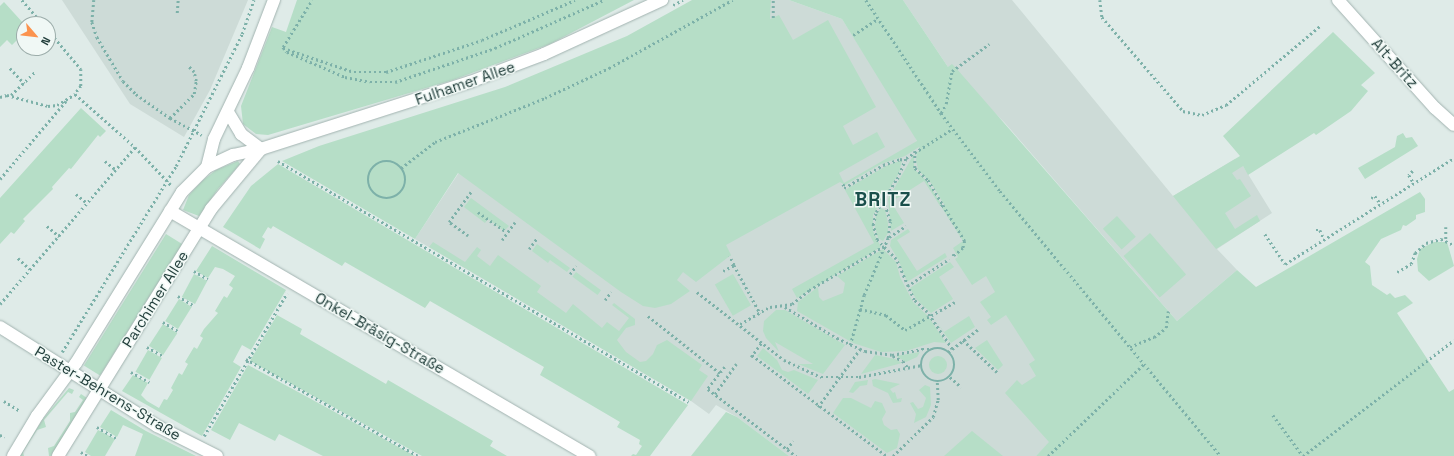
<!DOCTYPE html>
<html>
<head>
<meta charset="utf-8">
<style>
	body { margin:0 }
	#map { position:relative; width:1454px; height:456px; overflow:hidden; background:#dfebe8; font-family:"Space Grotesk",sans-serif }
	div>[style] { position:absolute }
	.built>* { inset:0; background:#cddbd7 }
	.green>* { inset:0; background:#b6dec7; transform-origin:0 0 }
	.round { border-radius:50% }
	.path>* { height:2.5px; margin-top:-1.25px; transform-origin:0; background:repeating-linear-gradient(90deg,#7db1a9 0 2px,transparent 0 5px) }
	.path>.ring { margin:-1.25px; padding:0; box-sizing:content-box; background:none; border:2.5px solid #7db1a9; border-radius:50% }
	.roads { filter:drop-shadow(0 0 1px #a2b3b0) drop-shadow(0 0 1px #a2b3b0) }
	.minor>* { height:12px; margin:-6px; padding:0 6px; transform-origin:6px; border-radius:6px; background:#fff }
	span { translate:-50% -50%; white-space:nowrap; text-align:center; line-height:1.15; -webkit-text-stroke:3px #f0f8f5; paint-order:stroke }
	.street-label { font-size:15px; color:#1f3c39 }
	.district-label { font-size:19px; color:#1a4f4b; font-weight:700; letter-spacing:1px }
	.north { position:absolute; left:16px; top:16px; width:40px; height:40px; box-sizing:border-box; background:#f0f8f5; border:1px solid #9cadaa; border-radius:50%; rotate:118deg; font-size:11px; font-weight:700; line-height:16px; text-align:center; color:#1f3c39 }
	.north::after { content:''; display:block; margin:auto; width:14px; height:18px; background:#fb934e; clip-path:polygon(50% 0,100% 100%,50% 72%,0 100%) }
</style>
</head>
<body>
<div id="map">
	<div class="built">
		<i style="clip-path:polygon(62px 0,248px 0,210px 90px,184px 137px,130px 104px)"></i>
		<i style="clip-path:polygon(768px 0,789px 0,842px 19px,911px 128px,956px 227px,1052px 376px,1049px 443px,1036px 456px,789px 456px,737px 417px,716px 405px,709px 414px,691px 401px,415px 239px,462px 168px)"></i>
		<i style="clip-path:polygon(903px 0,1012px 0,1173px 196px,1235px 159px,1243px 166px,1272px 213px,1217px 249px,1237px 270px,1177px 321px,1004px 122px,948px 67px)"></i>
	</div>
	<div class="green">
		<i style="clip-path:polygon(297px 0,634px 0,550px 44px,453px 80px,268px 135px,256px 134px,243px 124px,241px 106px,272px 27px,286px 32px)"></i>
		<i style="clip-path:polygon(692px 0,771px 0,770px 19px,779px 15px,793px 40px,828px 20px,876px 107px,843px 126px,853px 145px,877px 132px,885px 147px,839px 173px,844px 183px,917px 141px,842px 19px,789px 0,903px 0,948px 67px,952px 64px,956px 68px,1177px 321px,1237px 270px,1256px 287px,1420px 192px,1425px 199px,1425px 212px,1416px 215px,1416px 219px,1406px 226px,1403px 225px,1401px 230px,1381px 239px,1365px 262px,1370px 266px,1372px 285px,1387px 295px,1390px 293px,1395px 298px,1405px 295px,1413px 303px,1397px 313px,1449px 392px,1454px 389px,1454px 456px,1036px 456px,1049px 442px,1005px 393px,1017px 380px,1022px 385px,1036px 376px,1029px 364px,1035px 360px,1006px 315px,991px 325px,987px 320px,991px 317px,980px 302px,995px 292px,986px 276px,972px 285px,955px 259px,958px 257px,953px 248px,963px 241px,942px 208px,945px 206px,931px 183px,918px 170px,916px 160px,917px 152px,920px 150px,919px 147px,905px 156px,881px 164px,845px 185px,840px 182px,726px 245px,731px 255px,696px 282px,683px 272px,677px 280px,690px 291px,671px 304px,655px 308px,643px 306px,621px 292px,458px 173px,415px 239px,282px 161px,319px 146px,505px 87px,627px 36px)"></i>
		<i style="clip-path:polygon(4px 2px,24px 24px,24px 45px,18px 39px,12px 45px,7px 40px,0 47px,0 6px)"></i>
		<i style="clip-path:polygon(1333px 32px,1375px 73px,1361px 85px,1368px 91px,1351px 111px,1316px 135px,1314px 133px,1248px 175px,1243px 166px,1232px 173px,1237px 180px,1240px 179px,1251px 196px,1225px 213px,1235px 229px,1257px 215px,1260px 221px,1216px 249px,1173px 196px,1240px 156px,1223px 136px)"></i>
		<i style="clip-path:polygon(81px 108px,106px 131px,100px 137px,98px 135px,71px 169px,69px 168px,52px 187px,53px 189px,23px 219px,25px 221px,14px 234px,11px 232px,0 244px,0 198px)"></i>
		<i style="clip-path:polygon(1403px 133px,1406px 138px,1412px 137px,1418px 146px,1365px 179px,1358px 168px,1395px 147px,1397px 136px)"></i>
		<i style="clip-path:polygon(914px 154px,914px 169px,926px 180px,942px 205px,940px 206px,924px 181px,891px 202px,904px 223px,891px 231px,888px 199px)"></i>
		<i style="clip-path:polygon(902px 160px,899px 173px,873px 215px,873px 231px,881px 247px,797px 298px,792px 289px,874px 243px,845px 190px,886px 166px)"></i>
		<i style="clip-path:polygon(238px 161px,240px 164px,218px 189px,199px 216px,183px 210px,189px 195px,202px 181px,216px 170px)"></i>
		<i style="clip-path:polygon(278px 164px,688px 405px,650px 456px,631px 456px,633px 454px,636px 455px,642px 446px,639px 444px,640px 440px,617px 427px,620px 422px,540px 375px,544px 367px,430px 301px,425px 308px,345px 262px,342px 266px,273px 226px,271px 229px,268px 227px,262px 237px,265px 239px,260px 249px,223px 227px,251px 186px)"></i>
		<i style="clip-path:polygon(471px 198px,509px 226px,504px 231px,488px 219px,485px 223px,464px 207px)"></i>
		<i style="clip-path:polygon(881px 208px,885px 210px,888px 223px,888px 233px,883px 241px,878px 238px,875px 227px,876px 215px)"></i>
		<i style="left:1117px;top:216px;width:28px;height:19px;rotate:48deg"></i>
		<i style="clip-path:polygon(908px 229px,910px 232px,897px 240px,917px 271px,945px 253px,947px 257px,907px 282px,899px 261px,890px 246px,891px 240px)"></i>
		<i style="left:1150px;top:233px;width:55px;height:35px;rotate:49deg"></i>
		<i style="left:166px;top:234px;width:19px;height:155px;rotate:32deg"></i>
		<i style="clip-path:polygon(433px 242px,465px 262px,477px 247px,481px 250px,477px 256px,490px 266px,498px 255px,541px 286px,537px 292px,566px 313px,573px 304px,602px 328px,607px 322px,619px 331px,629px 318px,612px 305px,614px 303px,635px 319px,635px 325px,626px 328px,617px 340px,626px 352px,640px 362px,646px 361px,653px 354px,657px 345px,667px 340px,702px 365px,699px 370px,708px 376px,691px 401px,429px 247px)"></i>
		<i style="clip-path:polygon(1434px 242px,1447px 242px,1454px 266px,1429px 281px,1418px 271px,1417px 259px,1420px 249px)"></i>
		<i style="clip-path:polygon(537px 244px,570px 268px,567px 272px,550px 260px,548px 263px,532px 251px)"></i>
		<i style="clip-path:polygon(212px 246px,286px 290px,251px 350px,242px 345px,233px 362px,241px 367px,202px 436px,122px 391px,133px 375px,148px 383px,141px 395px,147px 401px,159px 408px,164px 399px,167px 400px,173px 390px,171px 388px,179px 373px,182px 375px,188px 364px,185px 362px,194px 347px,197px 349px,203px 338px,200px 336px,204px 329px,218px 313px,215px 311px,224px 296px,227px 298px,233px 288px,229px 285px,235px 276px,223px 269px,215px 267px,208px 278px,196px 271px)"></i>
		<i style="clip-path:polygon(883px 249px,896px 262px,900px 277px,913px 302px,928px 316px,946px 343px,934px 342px,906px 351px,881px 352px,853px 343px,797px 311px,798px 302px,818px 287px,819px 297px,823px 301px,843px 293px,845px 283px,837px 276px)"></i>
		<i style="clip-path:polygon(950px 262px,954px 267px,939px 277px,953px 299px,931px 313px,916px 299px,910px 288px)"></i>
		<i style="left:576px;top:272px;width:31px;height:6px;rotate:36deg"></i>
		<i style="left:194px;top:274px;width:15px;height:26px;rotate:28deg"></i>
		<i style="left:733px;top:274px;width:36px;height:21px;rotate:60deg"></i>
		<i style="left:179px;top:299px;width:15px;height:26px;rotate:32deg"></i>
		<i style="clip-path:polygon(776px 310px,785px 310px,845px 345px,823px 374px,798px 364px,813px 364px,775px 342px,779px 352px,766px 338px,763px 331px,764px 321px)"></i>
		<i style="clip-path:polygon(277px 315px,302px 329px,300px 334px,386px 384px,388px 380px,493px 441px,490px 446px,507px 456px,422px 456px,250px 361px)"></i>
		<i style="clip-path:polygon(969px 316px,975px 327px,951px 343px,934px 318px,944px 332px)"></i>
		<i style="left:163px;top:324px;width:17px;height:26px;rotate:33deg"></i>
		<i style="clip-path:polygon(987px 340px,1003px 365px,998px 370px,975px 348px)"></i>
		<i style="clip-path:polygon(763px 348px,777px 360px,782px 370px,788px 372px,794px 370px,818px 380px,808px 394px,757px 356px)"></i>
		<i style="left:148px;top:350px;width:16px;height:25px;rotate:30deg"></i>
		<i style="clip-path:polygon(920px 352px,917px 357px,906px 362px,896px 356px)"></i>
		<i style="clip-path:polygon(875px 355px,895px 359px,902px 363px,861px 374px)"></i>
		<i class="round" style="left:929px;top:356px;width:18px;height:18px"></i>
		<i style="clip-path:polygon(248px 365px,300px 393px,415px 456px,323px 456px,279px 434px,275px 441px,239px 423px,230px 440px,211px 430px)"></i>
		<i style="clip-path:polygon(875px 379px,900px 384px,890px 389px,893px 393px,895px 392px,897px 399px,902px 398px,901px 402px,893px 403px,888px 393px,873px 386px,872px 380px)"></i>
		<i style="clip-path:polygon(868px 380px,867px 385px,860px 386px,853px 393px,849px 392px,855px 382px)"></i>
		<i style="clip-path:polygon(925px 385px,930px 387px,931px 405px,926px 417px,914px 423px,916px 414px,910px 403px,913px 402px,918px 409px,923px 407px,926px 398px,919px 390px)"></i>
		<i style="clip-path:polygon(69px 388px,74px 390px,72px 394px,68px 392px,44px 420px,46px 427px,37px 430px,23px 452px,24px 456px,19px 456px,43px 419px)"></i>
		<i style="clip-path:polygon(81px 394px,87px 398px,85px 401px,51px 456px,49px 456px,48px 448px,54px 446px,70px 421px,70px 413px,75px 412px,83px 400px,79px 397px)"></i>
		<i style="clip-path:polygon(843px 398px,851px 398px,871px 408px,875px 401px,882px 403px,886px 412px,882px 419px,884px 425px,891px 430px,897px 429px,900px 434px,897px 448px,887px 453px,833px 413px)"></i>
		<i style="clip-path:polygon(111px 410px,146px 431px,196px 456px,135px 456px,143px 434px,123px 425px,117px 437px,100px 427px)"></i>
		<i style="clip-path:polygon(726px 412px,737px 417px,789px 456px,691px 456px)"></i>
		<i style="clip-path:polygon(98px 430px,115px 439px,105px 456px,91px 456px,85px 452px)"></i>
		<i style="clip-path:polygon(972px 431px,1003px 456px,944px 456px)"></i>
	</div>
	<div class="path">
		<i style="left:22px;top:0;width:32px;rotate:49deg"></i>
		<i style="left:94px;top:0;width:22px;rotate:95deg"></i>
		<i style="left:92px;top:22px;width:16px;rotate:72deg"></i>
		<i style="left:97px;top:37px;width:51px;rotate:59.4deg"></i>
		<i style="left:123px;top:81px;width:18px;rotate:45deg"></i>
		<i style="left:136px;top:94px;width:42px;rotate:35.2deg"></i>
		<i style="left:170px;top:118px;width:36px;rotate:28deg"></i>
		<i style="left:866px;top:0;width:136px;rotate:56.4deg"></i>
		<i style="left:941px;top:113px;width:98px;rotate:52.9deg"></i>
		<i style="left:1000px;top:191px;width:345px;rotate:50.2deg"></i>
		<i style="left:1100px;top:0;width:17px;rotate:83deg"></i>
		<i style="left:1102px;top:17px;width:124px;rotate:49.2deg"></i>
		<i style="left:1183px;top:111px;width:19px;rotate:12deg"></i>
		<i style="left:1202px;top:115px;width:26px;rotate:-23deg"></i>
		<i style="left:1226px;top:105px;width:124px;rotate:-40.1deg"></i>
		<i style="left:673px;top:5px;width:11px;rotate:-27deg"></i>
		<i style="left:177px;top:13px;width:13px;rotate:-86deg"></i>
		<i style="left:773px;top:18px;width:18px;rotate:-90deg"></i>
		<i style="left:48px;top:30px;width:51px;rotate:49.8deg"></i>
		<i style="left:81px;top:69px;width:17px;rotate:90deg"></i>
		<i style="left:81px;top:86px;width:10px;rotate:127deg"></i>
		<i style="left:75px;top:94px;width:80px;rotate:41.5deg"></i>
		<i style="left:853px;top:35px;width:30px;rotate:-33deg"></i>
		<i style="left:283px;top:47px;width:6px;rotate:51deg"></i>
		<i style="left:287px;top:52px;width:63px;rotate:23.3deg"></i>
		<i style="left:345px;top:77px;width:25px;rotate:11deg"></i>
		<i style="left:370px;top:82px;width:25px"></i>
		<i style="left:395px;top:82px;width:106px;rotate:-18.8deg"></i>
		<i style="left:495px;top:48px;width:119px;rotate:-23.8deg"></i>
		<i style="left:283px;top:47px;width:55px;rotate:-58.3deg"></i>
		<i style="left:283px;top:48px;width:75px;rotate:18.7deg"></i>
		<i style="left:354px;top:72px;width:32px"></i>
		<i style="left:386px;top:72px;width:101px;rotate:-18.4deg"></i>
		<i style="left:482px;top:40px;width:101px;rotate:-23.3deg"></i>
		<i style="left:10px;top:68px;width:21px;rotate:47deg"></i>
		<i style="left:11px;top:95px;width:33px;rotate:-44deg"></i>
		<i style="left:0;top:97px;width:7px;rotate:-16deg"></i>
		<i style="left:7px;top:95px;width:42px;rotate:15deg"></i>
		<i style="left:48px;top:106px;width:9px;rotate:-6deg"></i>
		<i style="left:57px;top:105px;width:21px;rotate:-31deg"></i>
		<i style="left:941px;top:113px;width:10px;rotate:-61deg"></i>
		<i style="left:946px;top:104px;width:34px;rotate:-80deg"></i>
		<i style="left:952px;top:71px;width:46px;rotate:-36.1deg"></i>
		<i style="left:170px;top:118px;width:34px;rotate:-45deg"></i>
		<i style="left:194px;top:94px;width:13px;rotate:-81deg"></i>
		<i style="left:196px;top:81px;width:9px;rotate:-103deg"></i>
		<i style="left:194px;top:72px;width:8px;rotate:-135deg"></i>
		<i style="left:915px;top:151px;width:17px;rotate:90deg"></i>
		<i style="left:915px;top:168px;width:18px;rotate:43deg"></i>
		<i style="left:928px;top:180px;width:29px;rotate:59deg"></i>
		<i style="left:943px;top:205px;width:3px;rotate:135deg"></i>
		<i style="left:105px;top:161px;width:14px;rotate:39deg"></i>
		<i style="left:278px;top:161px;width:476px;rotate:30.4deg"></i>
		<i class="ring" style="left:368px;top:161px;width:35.5px;height:35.5px"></i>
		<i style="left:401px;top:168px;width:43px;rotate:-37.4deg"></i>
		<i style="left:435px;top:142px;width:118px;rotate:-21.8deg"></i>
		<i style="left:545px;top:98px;width:71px;rotate:-25.1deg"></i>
		<i style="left:609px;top:68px;width:141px;rotate:-28.9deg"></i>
		<i style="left:1413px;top:171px;width:6px;rotate:135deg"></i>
		<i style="left:1409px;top:175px;width:8px;rotate:60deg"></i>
		<i style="left:0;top:179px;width:102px;rotate:-49.8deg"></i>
		<i style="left:843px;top:184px;width:4px;rotate:56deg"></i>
		<i style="left:844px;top:188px;width:45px;rotate:-30.5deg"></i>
		<i style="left:883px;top:165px;width:18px;rotate:-19deg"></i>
		<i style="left:900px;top:159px;width:5px;rotate:11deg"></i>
		<i style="left:76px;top:194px;width:14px;rotate:39deg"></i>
		<i style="left:1371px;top:198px;width:4px;rotate:-27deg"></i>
		<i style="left:1375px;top:196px;width:9px;rotate:54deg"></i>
		<i style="left:943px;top:205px;width:42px;rotate:58.6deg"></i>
		<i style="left:965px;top:241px;width:7px;rotate:106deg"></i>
		<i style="left:963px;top:248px;width:11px;rotate:139deg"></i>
		<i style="left:478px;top:212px;width:35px;rotate:35deg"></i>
		<i style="left:47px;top:226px;width:16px;rotate:40deg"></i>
		<i style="left:1446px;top:227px;width:14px;rotate:90deg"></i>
		<i style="left:1316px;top:230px;width:4px"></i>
		<i style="left:1320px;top:230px;width:10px;rotate:66deg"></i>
		<i style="left:1265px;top:234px;width:36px;rotate:56deg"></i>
		<i style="left:1285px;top:264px;width:199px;rotate:-32.1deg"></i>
		<i style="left:468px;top:236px;width:24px;rotate:-144deg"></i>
		<i style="left:449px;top:222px;width:39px;rotate:-54deg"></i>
		<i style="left:889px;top:237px;width:20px;rotate:-33deg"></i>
		<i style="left:502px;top:240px;width:22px;rotate:-54deg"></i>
		<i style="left:529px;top:249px;width:14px;rotate:-54deg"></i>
		<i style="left:953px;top:256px;width:3px;rotate:-72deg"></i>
		<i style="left:18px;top:258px;width:16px;rotate:43deg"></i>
		<i style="left:734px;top:265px;width:55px;rotate:61.6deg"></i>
		<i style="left:194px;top:271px;width:16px;rotate:30deg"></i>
		<i style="left:723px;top:271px;width:13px;rotate:-29deg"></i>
		<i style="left:734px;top:265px;width:10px;rotate:-119deg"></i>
		<i style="left:1397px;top:272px;width:16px;rotate:-30deg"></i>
		<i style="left:1411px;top:264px;width:12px;rotate:-70deg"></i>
		<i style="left:1415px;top:253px;width:15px;rotate:-42deg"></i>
		<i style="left:1426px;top:243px;width:16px;rotate:-15deg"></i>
		<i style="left:1441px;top:239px;width:14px;rotate:25deg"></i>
		<i style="left:570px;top:274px;width:10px;rotate:-53deg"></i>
		<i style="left:907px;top:286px;width:50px;rotate:-32.7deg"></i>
		<i style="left:697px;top:292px;width:110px;rotate:38deg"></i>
		<i style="left:784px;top:360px;width:41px;rotate:24.7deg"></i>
		<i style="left:821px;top:377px;width:38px"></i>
		<i style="left:859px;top:377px;width:64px;rotate:-10.8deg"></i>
		<i style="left:178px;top:296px;width:17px;rotate:31deg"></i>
		<i style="left:605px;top:300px;width:10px;rotate:-53deg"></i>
		<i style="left:0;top:304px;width:207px;rotate:-49.3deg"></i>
		<i style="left:135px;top:147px;width:52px;rotate:46.5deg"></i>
		<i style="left:785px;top:307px;width:61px;rotate:30.8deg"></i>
		<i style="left:837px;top:338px;width:31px;rotate:25deg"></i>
		<i style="left:865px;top:351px;width:27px;rotate:8deg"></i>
		<i style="left:892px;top:355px;width:31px;rotate:-11deg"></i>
		<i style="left:922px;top:349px;width:11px"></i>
		<i style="left:860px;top:309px;width:27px;rotate:13deg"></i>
		<i style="left:886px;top:315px;width:24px;rotate:38deg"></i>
		<i style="left:905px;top:330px;width:57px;rotate:-29.2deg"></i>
		<i style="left:648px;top:316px;width:92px;rotate:38.4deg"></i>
		<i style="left:163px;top:322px;width:17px;rotate:31deg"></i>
		<i style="left:740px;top:324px;width:34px;rotate:-30deg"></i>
		<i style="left:770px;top:307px;width:22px;rotate:-8deg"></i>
		<i style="left:792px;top:304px;width:22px;rotate:-39deg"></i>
		<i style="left:809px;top:290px;width:87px;rotate:-30.4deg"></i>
		<i style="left:963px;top:340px;width:47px;rotate:43.3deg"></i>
		<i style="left:850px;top:345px;width:52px;rotate:-74.4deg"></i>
		<i style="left:864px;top:295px;width:62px;rotate:-67.2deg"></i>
		<i style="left:888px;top:238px;width:17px;rotate:-83deg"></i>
		<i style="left:890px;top:221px;width:19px;rotate:-108deg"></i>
		<i style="left:147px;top:347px;width:18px;rotate:29deg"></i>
		<i style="left:1130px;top:347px;width:26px;rotate:-23deg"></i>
		<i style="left:1154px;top:337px;width:15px;rotate:-37deg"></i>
		<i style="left:1166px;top:328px;width:17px;rotate:-83deg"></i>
		<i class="ring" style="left:921px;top:348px;width:31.5px;height:31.5px"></i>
		<i style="left:952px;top:349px;width:45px;rotate:-124deg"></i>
		<i style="left:927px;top:312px;width:18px;rotate:-137deg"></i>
		<i style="left:914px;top:300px;width:45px;rotate:-113.7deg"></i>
		<i style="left:896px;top:259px;width:27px;rotate:-135deg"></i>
		<i style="left:877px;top:240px;width:16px;rotate:-105deg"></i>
		<i style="left:873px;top:225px;width:13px;rotate:-77deg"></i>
		<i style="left:876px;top:212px;width:39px;rotate:-58deg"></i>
		<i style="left:897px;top:179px;width:23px;rotate:-67deg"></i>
		<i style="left:906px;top:158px;width:54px;rotate:-32.2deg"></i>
		<i style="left:62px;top:352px;width:218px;rotate:-58.5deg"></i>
		<i style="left:176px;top:166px;width:148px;rotate:-63.4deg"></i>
		<i style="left:242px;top:34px;width:36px;rotate:-71deg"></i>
		<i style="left:948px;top:352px;width:39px;rotate:-37deg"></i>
		<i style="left:752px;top:355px;width:169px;rotate:36.8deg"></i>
		<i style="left:893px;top:356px;width:11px;rotate:27deg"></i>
		<i style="left:903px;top:361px;width:10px;rotate:53deg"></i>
		<i style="left:751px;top:357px;width:19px;rotate:-54deg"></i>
		<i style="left:246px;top:359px;width:197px;rotate:29.4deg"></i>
		<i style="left:725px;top:367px;width:28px;rotate:128deg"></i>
		<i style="left:708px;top:389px;width:111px;rotate:37.3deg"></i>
		<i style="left:131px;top:372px;width:21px;rotate:29deg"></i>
		<i style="left:950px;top:377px;width:15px;rotate:42deg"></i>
		<i style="left:715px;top:394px;width:37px;rotate:-55deg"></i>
		<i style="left:4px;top:401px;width:19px;rotate:32deg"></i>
		<i style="left:818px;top:407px;width:72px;rotate:-54.1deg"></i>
		<i style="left:1273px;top:415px;width:51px;rotate:53.8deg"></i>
		<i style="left:1303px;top:456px;width:190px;rotate:-37.5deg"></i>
		<i style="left:97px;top:427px;width:22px;rotate:30deg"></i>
		<i style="left:0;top:435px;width:5px;rotate:22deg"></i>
		<i style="left:204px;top:436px;width:165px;rotate:-59.9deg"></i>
		<i style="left:787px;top:449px;width:10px;rotate:-53deg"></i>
		<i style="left:81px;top:452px;width:8px;rotate:30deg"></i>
		<i style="left:893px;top:456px;width:56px;rotate:-44.3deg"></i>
		<i style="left:933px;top:417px;width:18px;rotate:-74deg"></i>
		<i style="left:938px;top:400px;width:18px;rotate:-93deg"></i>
		<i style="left:1048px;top:456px;width:133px;rotate:-43.8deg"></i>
	</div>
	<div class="roads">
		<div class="minor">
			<i style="left:1338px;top:0;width:145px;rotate:48.1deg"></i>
			<i style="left:1435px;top:108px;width:25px;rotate:42deg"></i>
			<i style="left:228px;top:112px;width:26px;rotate:59deg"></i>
			<i style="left:241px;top:134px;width:25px;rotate:37deg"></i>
			<i style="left:207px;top:167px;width:29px;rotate:-76deg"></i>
			<i style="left:214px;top:139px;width:79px;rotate:-64.4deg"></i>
			<i style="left:248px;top:68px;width:73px;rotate:-69.1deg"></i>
			<i style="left:170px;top:211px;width:486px;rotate:30.3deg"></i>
			<i style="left:0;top:327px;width:186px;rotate:32.2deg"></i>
			<i style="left:157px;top:426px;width:67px;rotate:26.6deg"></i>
			<i style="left:13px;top:456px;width:47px;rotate:-59deg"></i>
			<i style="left:37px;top:416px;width:66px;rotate:-53.7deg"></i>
			<i style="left:76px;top:363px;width:201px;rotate:-58.2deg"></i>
			<i style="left:182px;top:192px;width:35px;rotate:-45deg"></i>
			<i style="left:207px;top:167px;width:29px;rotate:-25deg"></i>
			<i style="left:233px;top:155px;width:29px;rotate:-12deg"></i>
			<i style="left:261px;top:149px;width:219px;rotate:-17.8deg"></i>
			<i style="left:470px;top:82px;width:79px;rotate:-20.7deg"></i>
			<i style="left:544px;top:54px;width:130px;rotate:-24.6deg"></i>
			<i style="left:58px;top:456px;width:291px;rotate:-58.2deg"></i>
			<i style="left:211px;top:209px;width:78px;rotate:-50.2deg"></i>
		</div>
	</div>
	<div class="street-label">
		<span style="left:1395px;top:63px;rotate:48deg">Alt-Britz</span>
		<span style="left:465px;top:83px;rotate:-19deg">Fulhamer Allee</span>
		<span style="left:155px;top:299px;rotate:-58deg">Parchimer Allee</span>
		<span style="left:380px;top:333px;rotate:30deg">Onkel-Bräsig-Straße</span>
		<span style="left:108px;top:393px;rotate:31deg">Paster-Behrens-Straße</span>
	</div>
	<div class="district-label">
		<span style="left:883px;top:200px">BRITZ</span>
	</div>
	<div class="north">N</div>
</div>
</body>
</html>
